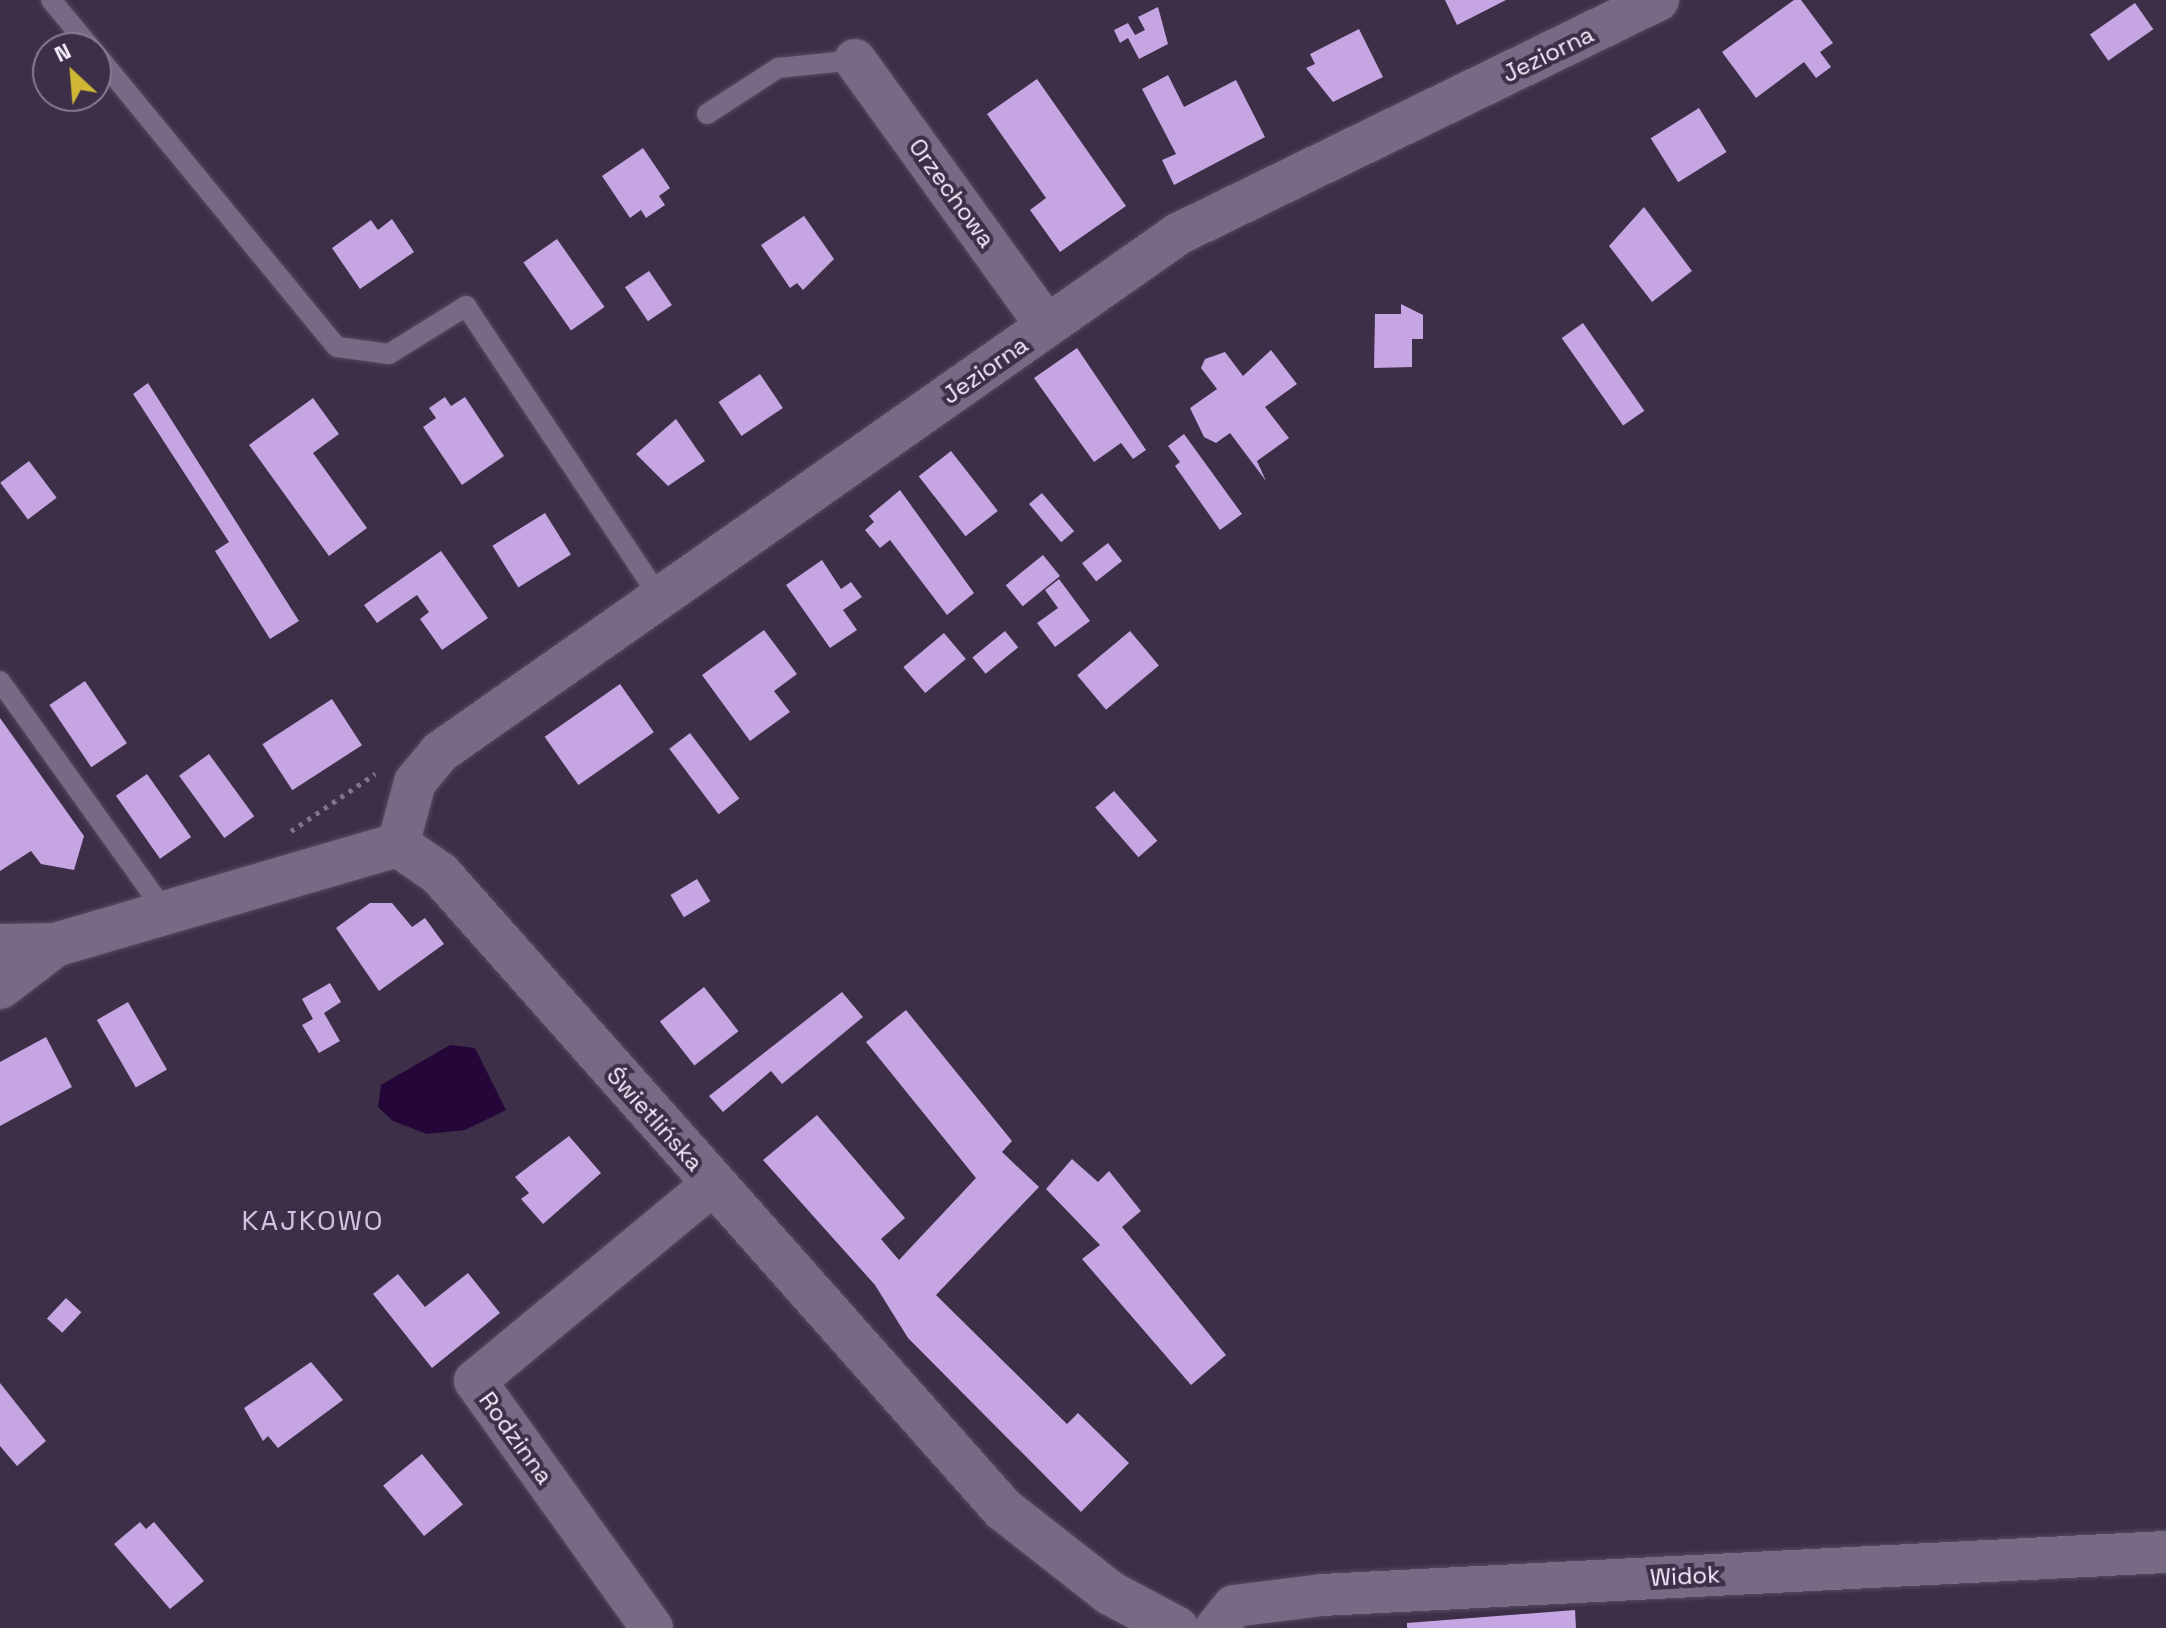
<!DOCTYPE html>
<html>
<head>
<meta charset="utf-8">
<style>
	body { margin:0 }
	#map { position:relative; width:2166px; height:1628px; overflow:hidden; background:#3c2f47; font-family:"Space Grotesk",sans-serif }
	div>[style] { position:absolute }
	.water>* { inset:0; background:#240638 }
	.building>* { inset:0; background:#c5a5e2; transform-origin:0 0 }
	.path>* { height:5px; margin-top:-2.5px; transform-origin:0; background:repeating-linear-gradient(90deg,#7f7489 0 4px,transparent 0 10px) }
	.roads { filter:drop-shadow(0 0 2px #564b5f) drop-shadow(0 0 2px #564b5f) }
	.service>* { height:20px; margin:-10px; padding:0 10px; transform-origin:10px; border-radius:10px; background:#786a85 }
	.minor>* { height:42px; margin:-21px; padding:0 21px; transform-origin:21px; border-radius:21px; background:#786a85 }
	.tertiary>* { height:44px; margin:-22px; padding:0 22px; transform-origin:22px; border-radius:22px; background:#786a85 }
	span { translate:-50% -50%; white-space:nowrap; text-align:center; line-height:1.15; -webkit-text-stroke:8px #3c2f47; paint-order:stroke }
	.street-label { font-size:24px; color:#f7effe }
	.quarter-label { font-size:28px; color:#d1c3e0; letter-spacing:2px }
	.north { position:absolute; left:32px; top:32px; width:80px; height:80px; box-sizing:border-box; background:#3c2f47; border:2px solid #877c90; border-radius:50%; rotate:334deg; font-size:22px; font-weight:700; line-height:32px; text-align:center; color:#f7effe }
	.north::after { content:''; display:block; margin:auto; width:28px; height:36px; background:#d0b736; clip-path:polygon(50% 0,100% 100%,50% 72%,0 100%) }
</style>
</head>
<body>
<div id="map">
	<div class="water">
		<i style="clip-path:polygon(450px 1045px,475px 1048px,506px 1110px,465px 1130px,427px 1134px,393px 1121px,378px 1107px,381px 1085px)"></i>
	</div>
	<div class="building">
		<i style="clip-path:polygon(1445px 0,1506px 0,1457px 25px)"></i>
		<i style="clip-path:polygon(1794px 0,1801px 0,1833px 43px,1820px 52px,1831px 67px,1816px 78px,1804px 62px,1756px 98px,1722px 52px)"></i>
		<i style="left:2135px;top:3px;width:32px;height:55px;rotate:55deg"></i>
		<i style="clip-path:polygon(1158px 7px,1168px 44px,1139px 59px,1128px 38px,1120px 43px,1114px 30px,1128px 23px,1135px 35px,1145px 30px,1138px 17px)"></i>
		<i style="clip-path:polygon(1359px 29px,1383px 77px,1333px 102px,1306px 68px,1315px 64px,1310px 54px)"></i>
		<i style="clip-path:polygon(1168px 75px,1184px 107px,1236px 80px,1265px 137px,1174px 185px,1162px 160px,1176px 154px,1142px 89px)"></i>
		<i style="clip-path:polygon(1037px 79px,1126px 206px,1060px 252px,1030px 210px,1046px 198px,987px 114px)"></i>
		<i style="left:1699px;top:108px;width:52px;height:57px;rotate:58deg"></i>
		<i style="clip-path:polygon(643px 148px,670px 188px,659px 196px,665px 205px,646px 218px,641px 210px,630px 218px,602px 176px)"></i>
		<i style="clip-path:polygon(1644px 207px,1692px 271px,1652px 302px,1609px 246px)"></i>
		<i style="clip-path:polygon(804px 216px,834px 259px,803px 290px,797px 283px,790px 288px,761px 245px)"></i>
		<i style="clip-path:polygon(392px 219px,414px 252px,360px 289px,332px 248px,371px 220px,378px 230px)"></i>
		<i style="left:557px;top:239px;width:83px;height:41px;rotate:55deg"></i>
		<i style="left:649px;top:271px;width:41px;height:29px;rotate:56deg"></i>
		<i style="clip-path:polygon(1401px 304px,1423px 315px,1423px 339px,1412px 339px,1412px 367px,1374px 368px,1375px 314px,1401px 314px)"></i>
		<i style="left:1583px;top:323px;width:107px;height:26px;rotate:55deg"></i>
		<i style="clip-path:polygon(1077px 348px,1146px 450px,1133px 459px,1121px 443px,1094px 462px,1034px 378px)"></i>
		<i style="clip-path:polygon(1271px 350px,1297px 384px,1265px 407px,1289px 438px,1257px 461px,1266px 481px,1230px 433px,1216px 443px,1204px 437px,1190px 408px,1217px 389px,1201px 368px,1205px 359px,1225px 352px,1243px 376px)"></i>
		<i style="left:760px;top:374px;width:41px;height:50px;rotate:56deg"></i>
		<i style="clip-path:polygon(148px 383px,299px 621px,270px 639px,215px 551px,229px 542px,133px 394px)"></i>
		<i style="clip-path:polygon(445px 397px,451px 406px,465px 397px,504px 456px,462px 485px,423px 427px,436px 418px,429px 408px)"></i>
		<i style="clip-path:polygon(313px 398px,339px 434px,313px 453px,367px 528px,329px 556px,249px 445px)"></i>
		<i style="clip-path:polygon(676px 419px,705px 461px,668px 486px,636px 454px)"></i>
		<i style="clip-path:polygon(1184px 434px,1242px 514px,1220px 530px,1175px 466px,1180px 462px,1168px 446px)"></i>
		<i style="left:951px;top:451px;width:76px;height:41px;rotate:52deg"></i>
		<i style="left:29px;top:461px;width:46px;height:36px;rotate:53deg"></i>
		<i style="clip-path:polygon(900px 490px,974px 593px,947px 615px,890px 540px,880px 548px,865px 530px,874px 522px,869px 516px)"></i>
		<i style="left:1042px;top:493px;width:50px;height:17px;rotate:50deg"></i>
		<i style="left:545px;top:513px;width:49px;height:62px;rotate:58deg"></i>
		<i style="left:1108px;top:543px;width:23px;height:33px;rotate:52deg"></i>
		<i style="clip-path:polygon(441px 551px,488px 618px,442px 650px,420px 619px,429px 612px,417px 595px,377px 623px,364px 605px)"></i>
		<i style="left:1043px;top:555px;width:27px;height:48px;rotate:51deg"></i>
		<i style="clip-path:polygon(822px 560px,841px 589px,851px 582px,862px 597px,843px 610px,857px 630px,830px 648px,786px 585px)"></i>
		<i style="clip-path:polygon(1059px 579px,1090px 621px,1055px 647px,1037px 623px,1058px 608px,1045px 590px)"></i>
		<i style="clip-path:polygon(764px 630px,797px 674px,774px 691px,790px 712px,750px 741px,702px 675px)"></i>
		<i style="left:1005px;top:631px;width:21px;height:42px;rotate:51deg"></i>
		<i style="left:1130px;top:631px;width:45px;height:69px;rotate:50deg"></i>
		<i style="left:944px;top:633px;width:34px;height:53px;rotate:50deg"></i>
		<i style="left:85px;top:681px;width:75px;height:43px;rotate:56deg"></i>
		<i style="left:620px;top:684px;width:59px;height:92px;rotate:55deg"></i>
		<i style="left:332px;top:699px;width:55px;height:83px;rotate:57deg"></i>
		<i style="clip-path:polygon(0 718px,84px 836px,74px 870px,41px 864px,31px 851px,0 871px)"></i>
		<i style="left:690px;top:733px;width:82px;height:26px;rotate:53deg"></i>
		<i style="left:209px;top:754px;width:77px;height:37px;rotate:54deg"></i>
		<i style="left:147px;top:774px;width:77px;height:38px;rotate:55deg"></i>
		<i style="left:1114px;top:791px;width:66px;height:25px;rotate:49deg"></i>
		<i style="left:697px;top:879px;width:26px;height:31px;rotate:59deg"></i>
		<i style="clip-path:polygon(370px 903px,392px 903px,412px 927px,425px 918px,444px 944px,379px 991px,336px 928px)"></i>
		<i style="clip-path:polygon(330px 983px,341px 1002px,324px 1013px,340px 1041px,319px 1053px,302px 1025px,313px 1019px,302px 999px)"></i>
		<i style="left:704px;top:987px;width:56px;height:56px;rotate:52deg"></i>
		<i style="clip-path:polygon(842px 992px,863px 1017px,782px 1084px,771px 1071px,723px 1112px,709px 1096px)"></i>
		<i style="left:128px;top:1002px;width:78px;height:36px;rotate:60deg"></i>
		<i style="clip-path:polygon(906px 1010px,1012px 1141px,1002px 1152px,1039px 1187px,936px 1295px,1067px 1424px,1078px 1413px,1129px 1463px,1081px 1512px,908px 1338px,875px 1285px,763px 1160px,817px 1115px,905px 1218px,881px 1239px,899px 1260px,976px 1178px,866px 1042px)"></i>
		<i style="clip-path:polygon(46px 1037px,72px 1087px,0 1126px,0 1062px)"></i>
		<i style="clip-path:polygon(569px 1136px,601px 1173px,543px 1224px,521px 1199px,529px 1193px,515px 1177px)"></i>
		<i style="clip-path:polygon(1072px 1159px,1098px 1182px,1109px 1171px,1141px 1211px,1122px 1227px,1226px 1355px,1191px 1385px,1082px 1259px,1100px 1245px,1046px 1189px)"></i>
		<i style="clip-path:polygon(468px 1273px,500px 1313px,432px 1368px,373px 1294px,398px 1274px,425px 1307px)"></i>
		<i style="left:66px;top:1298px;width:21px;height:28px;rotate:43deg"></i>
		<i style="clip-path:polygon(311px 1362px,343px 1400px,278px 1448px,268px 1436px,263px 1441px,244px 1408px)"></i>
		<i style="clip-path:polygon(0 1383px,46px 1441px,17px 1466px,0 1446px)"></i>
		<i style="left:422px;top:1454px;width:65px;height:50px;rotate:51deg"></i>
		<i style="clip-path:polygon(140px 1522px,146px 1529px,154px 1522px,204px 1581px,170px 1609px,114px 1544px)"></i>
		<i style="clip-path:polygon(1575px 1610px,1576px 1628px,1407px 1628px,1407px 1623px)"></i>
	</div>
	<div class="path">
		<i style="left:291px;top:831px;width:102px;rotate:-34.2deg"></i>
	</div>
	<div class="roads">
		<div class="service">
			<i style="left:51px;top:0;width:62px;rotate:50.2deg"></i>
			<i style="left:96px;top:54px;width:379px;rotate:50.6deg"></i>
			<i style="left:337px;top:347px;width:52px;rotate:7.7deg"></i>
			<i style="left:389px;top:354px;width:91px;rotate:-31.9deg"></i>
			<i style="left:466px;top:306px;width:352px;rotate:56.4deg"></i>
			<i style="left:707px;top:114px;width:85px;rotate:-32.9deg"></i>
			<i style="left:778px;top:68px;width:77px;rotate:-5.9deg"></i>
			<i style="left:0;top:681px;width:263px;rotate:54.4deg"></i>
			<i style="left:153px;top:895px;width:24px;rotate:73deg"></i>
		</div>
		<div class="minor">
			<i style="left:855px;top:60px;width:328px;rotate:54.2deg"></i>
			<i style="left:398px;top:845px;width:65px;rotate:-74.9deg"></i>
			<i style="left:415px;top:782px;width:39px;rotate:-50deg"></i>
			<i style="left:440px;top:752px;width:902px;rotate:-35.06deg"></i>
			<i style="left:1178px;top:234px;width:534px;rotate:-25.99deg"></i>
			<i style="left:652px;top:1628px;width:304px;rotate:-125.6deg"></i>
			<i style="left:475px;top:1381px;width:309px;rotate:-39.6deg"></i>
			<i style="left:1216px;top:1628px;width:28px;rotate:-51deg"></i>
			<i style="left:1234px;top:1606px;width:89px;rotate:-7.1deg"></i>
			<i style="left:1322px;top:1595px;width:845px;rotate:-2.92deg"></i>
		</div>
		<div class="tertiary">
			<i style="left:0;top:946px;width:55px;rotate:-1deg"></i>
			<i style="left:55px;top:945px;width:357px;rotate:-16.3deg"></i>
			<i style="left:398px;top:845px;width:51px;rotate:34.6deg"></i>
			<i style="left:440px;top:874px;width:849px;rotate:48.44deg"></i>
			<i style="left:1003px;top:1509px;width:136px;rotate:38.1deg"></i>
			<i style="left:1110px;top:1593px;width:75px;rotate:27.9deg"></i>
			<i style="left:0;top:987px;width:69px;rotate:-37.4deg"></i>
		</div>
	</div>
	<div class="street-label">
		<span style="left:1548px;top:54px;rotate:-26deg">Jeziorna</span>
		<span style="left:952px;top:193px;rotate:54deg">Orzechowa</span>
		<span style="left:985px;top:370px;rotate:-35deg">Jeziorna</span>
		<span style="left:655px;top:1119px;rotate:48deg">Świetlińska</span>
		<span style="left:516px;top:1438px;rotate:54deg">Rodzinna</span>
		<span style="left:1685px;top:1576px;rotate:-3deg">Widok</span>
	</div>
	<div class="quarter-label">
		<span style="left:313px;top:1220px">KAJKOWO</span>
	</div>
	<div class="north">N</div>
</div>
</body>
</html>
